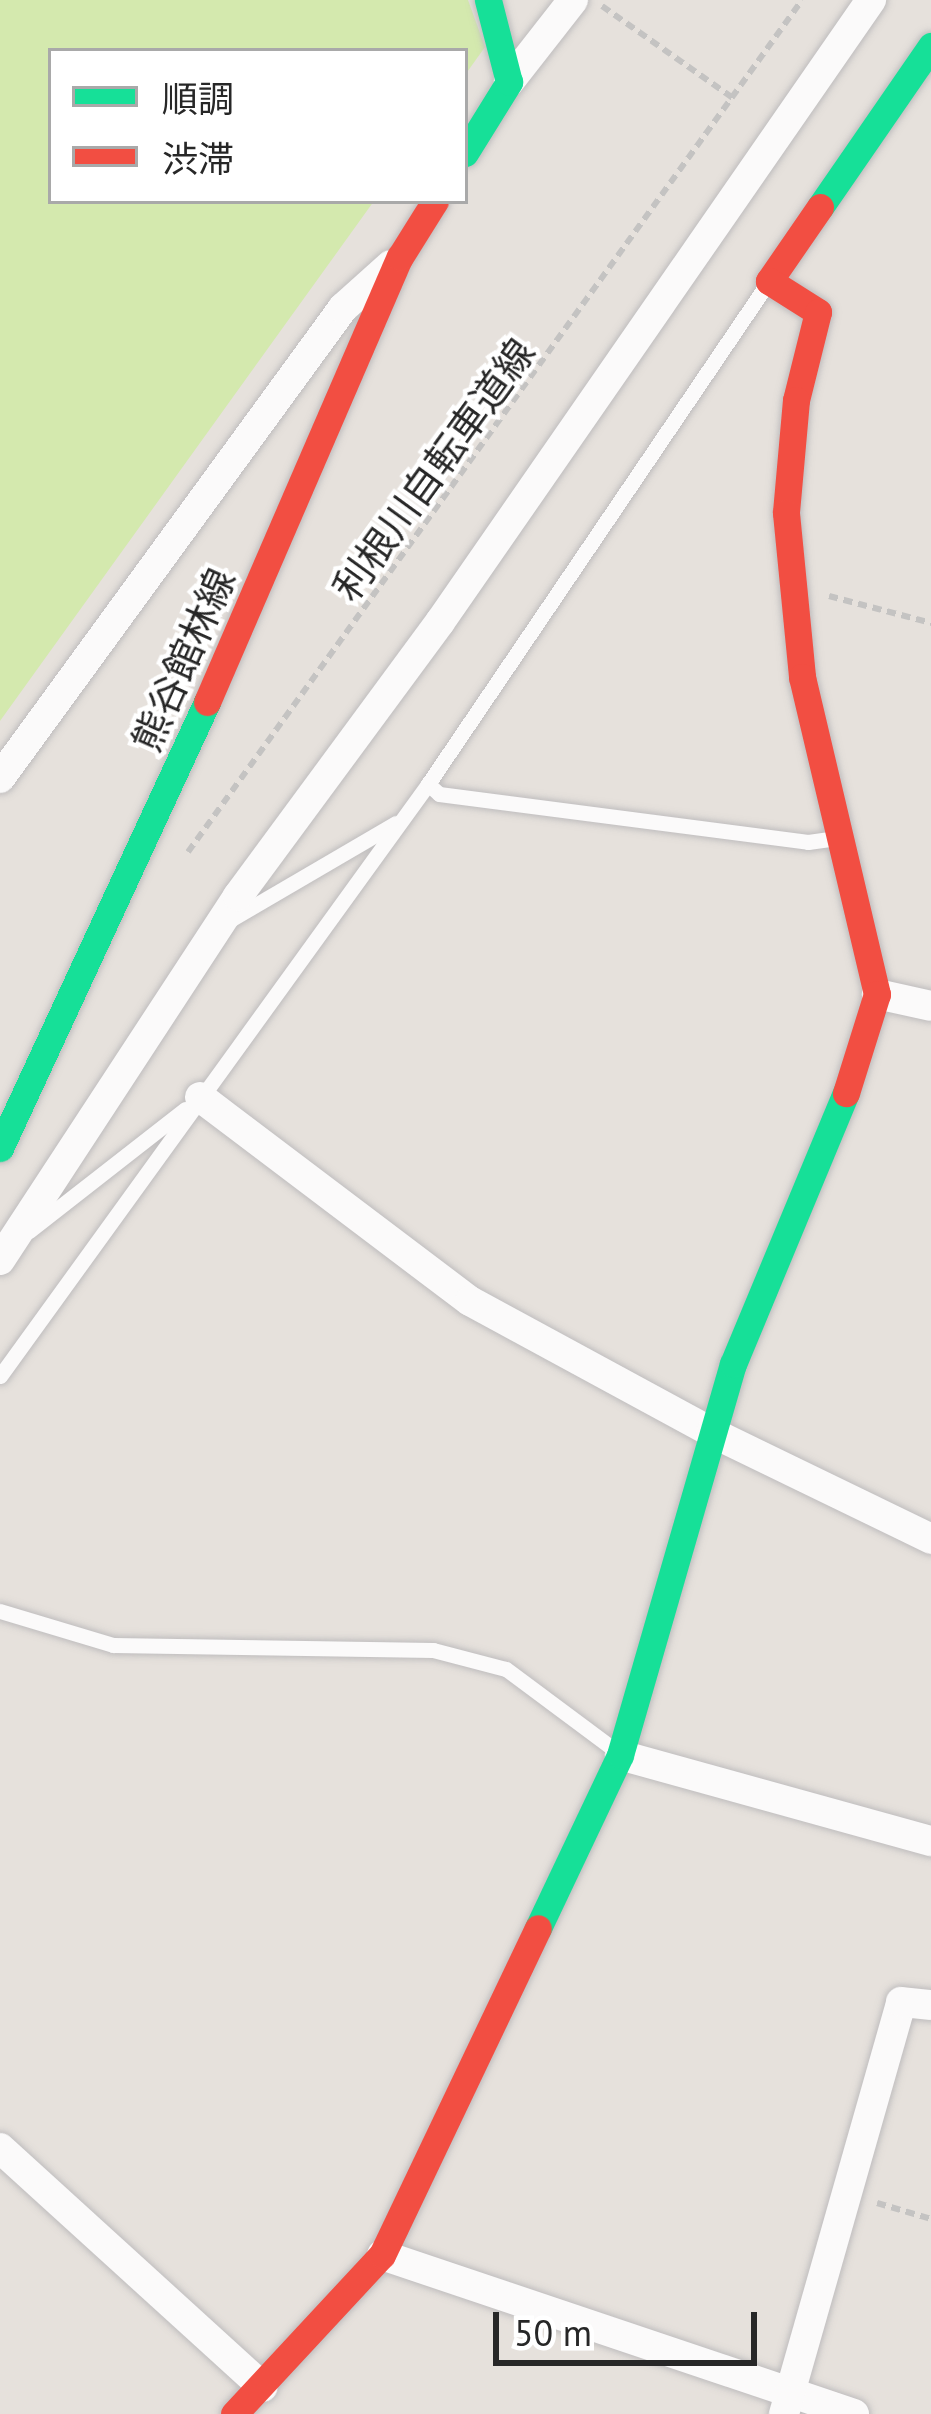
<!DOCTYPE html>
<html>
<head>
<meta charset="utf-8">
<style>
	body { margin:0 }
	#map { position:relative; width:931px; height:2414px; overflow:hidden; background:#e6e1dc; font-family:"PT Sans","Noto Sans JP",sans-serif }
	div>[style] { position:absolute }
	.pitch>* { inset:0; background:#d4e9ae }
	.path>* { height:6px; margin-top:-3px; transform-origin:0; background:repeating-linear-gradient(90deg,#c4c3c2 0 9px,transparent 0 15px) }
	.roads { filter:drop-shadow(0 0 3px #bfbdbe) drop-shadow(0 0 3px #bfbdbe) }
	.lane>* { height:15px; margin:-7.5px; padding:0 7.5px; transform-origin:7.5px; border-radius:7.5px; background:#fbfafa }
	.street>* { height:30px; margin:-15px; padding:0 15px; transform-origin:15px; border-radius:15px; background:#fbfafa }
	.fast>* { height:27px; margin:-13.5px; padding:0 13.5px; transform-origin:13.5px; border-radius:13.5px; background:#16e098 }
	.jam>* { height:27px; margin:-13.5px; padding:0 13.5px; transform-origin:13.5px; border-radius:13.5px; background:#f24e42 }
	span { translate:-50% -50%; white-space:nowrap; text-align:center; line-height:1.15; -webkit-text-stroke:9px #fff; paint-order:stroke }
	.street-label { font-size:39px; color:#272727 }
	.legend { position:absolute; left:48px; top:48px; width:420px; height:156px; box-sizing:border-box; background:#fff; border:3px solid #a9a9a9; margin:0; padding:15px 21px; list-style:none; font-size:36px; color:#272727 }
	.legend li { display:flex; align-items:center; gap:24px; height:60px }
	.legend b { width:60px; border:3px solid #a9a9a9 }
	.scale { position:absolute; left:493px; top:2312px; width:264px; height:54px; box-sizing:border-box; border:6px solid #272727; border-top:0; padding-left:15px; font-size:36px; line-height:42px; white-space:nowrap; color:#272727; -webkit-text-stroke:9px #fff; paint-order:stroke }
</style>
</head>
<body>
<div id="map">
	<div class="pitch">
		<i style="clip-path:polygon(0 0,468px 0,485px 47px,465px 75px,465px 51px,51px 51px,51px 201px,374px 201px,0 721px)"></i>
	</div>
	<div class="path">
		<i style="left:602px;top:6px;width:160px;rotate:35.1deg"></i>
		<i style="left:829px;top:596px;width:106px;rotate:14.8deg"></i>
		<i style="left:188px;top:852px;width:1050px;rotate:-54.22deg"></i>
		<i style="left:877px;top:2203px;width:56px;rotate:16.5deg"></i>
	</div>
	<div class="roads">
		<div class="lane">
			<i style="left:428px;top:784px;width:15px;rotate:42deg"></i>
			<i style="left:439px;top:794px;width:372px;rotate:7.4deg"></i>
			<i style="left:808px;top:842px;width:29px;rotate:-8deg"></i>
			<i style="left:230px;top:920px;width:192px;rotate:-30.3deg"></i>
			<i style="left:29px;top:1231px;width:198px;rotate:-38deg"></i>
			<i style="left:0;top:1376px;width:731px;rotate:-54.13deg"></i>
			<i style="left:428px;top:784px;width:604px;rotate:-55.86deg"></i>
			<i style="left:0;top:1611px;width:118px;rotate:16.7deg"></i>
			<i style="left:113px;top:1645px;width:320px;rotate:0.9deg"></i>
			<i style="left:433px;top:1650px;width:75px;rotate:14.6deg"></i>
			<i style="left:506px;top:1669px;width:137px;rotate:36.7deg"></i>
		</div>
		<div class="street">
			<i style="left:509px;top:82px;width:104px;rotate:-52deg"></i>
			<i style="left:0;top:778px;width:582px;rotate:-53.88deg"></i>
			<i style="left:343px;top:308px;width:64px;rotate:-41.9deg"></i>
			<i style="left:877px;top:994px;width:55px;rotate:12.5deg"></i>
			<i style="left:200px;top:1097px;width:338px;rotate:37.1deg"></i>
			<i style="left:470px;top:1301px;width:274px;rotate:28.5deg"></i>
			<i style="left:711px;top:1432px;width:245px;rotate:25.9deg"></i>
			<i style="left:0;top:1260px;width:435px;rotate:-56.8deg"></i>
			<i style="left:238px;top:896px;width:340px;rotate:-53.6deg"></i>
			<i style="left:440px;top:622px;width:757px;rotate:-55.28deg"></i>
			<i style="left:620px;top:1755px;width:323px;rotate:15.5deg"></i>
			<i style="left:0;top:2148px;width:355px;rotate:42.3deg"></i>
			<i style="left:382px;top:2255px;width:498px;rotate:18.6deg"></i>
			<i style="left:784px;top:2414px;width:428px;rotate:-74.1deg"></i>
			<i style="left:901px;top:2002px;width:30px;rotate:6deg"></i>
		</div>
		<div class="fast">
			<i style="left:465px;top:153px;width:84px;rotate:-58.2deg"></i>
			<i style="left:509px;top:82px;width:85px;rotate:-104.4deg"></i>
			<i style="left:820px;top:207px;width:196px;rotate:-55.4deg"></i>
			<i style="left:0;top:1148px;width:492px;rotate:-65.1deg"></i>
			<i style="left:538px;top:1928px;width:191px;rotate:-64.6deg"></i>
			<i style="left:620px;top:1755px;width:407px;rotate:-73.9deg"></i>
			<i style="left:733px;top:1364px;width:294px;rotate:-67.4deg"></i>
		</div>
		<div class="jam">
			<i style="left:820px;top:207px;width:90px;rotate:124.6deg"></i>
			<i style="left:769px;top:281px;width:58px;rotate:32.3deg"></i>
			<i style="left:818px;top:312px;width:91px;rotate:104deg"></i>
			<i style="left:796px;top:400px;width:113px;rotate:95.1deg"></i>
			<i style="left:786px;top:513px;width:165px;rotate:84.4deg"></i>
			<i style="left:802px;top:677px;width:326px;rotate:76.7deg"></i>
			<i style="left:877px;top:994px;width:104px;rotate:107.4deg"></i>
			<i style="left:207px;top:702px;width:485px;rotate:-66.6deg"></i>
			<i style="left:400px;top:257px;width:66px;rotate:-58deg"></i>
			<i style="left:234px;top:2414px;width:217px;rotate:-47.1deg"></i>
			<i style="left:382px;top:2255px;width:362px;rotate:-64.5deg"></i>
		</div>
	</div>
	<div class="street-label">
		<span style="left:434px;top:470px;rotate:-54deg">利根川自転車道線</span>
		<span style="left:184px;top:660px;rotate:-66deg">熊谷館林線</span>
	</div>
	<ul class="legend">
	<li><b style="height:15px;background:#16e098"></b>順調</li>
	<li><b style="height:15px;background:#f24e42"></b>渋滞</li>
	</ul>
	<div class="scale">50 m</div>
</div>
</body>
</html>
